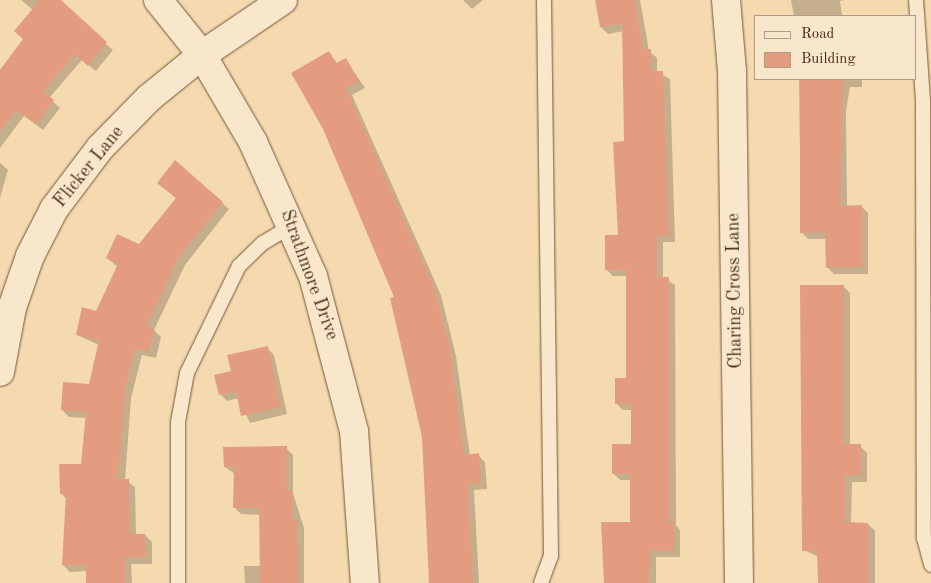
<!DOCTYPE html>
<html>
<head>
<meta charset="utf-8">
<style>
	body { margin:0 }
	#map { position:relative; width:931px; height:583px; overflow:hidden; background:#f6daaf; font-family:"Old Standard TT",serif }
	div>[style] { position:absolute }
	.shadow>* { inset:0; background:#0003 }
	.building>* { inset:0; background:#e49c80 }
	.roads { filter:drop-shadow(0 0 1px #72563b) drop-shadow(0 0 1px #72563b) }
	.service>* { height:14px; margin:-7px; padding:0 7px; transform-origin:7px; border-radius:7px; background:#f9e7cb }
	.minor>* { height:28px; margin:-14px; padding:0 14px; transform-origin:14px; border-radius:14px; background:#f9e7cb }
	span { translate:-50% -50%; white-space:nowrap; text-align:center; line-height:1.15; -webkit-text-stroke:4px #f9e7cb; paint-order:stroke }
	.street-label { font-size:18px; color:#462a14 }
	.legend { position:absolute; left:754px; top:15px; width:162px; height:65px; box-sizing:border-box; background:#f9e7cb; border:1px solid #b19b82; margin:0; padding:6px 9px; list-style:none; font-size:15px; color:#462a14 }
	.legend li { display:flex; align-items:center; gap:10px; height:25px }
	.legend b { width:25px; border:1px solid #b19b82 }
</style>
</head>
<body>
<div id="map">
	<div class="shadow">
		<i style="clip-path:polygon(21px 0,55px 0,113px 50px,96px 71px,82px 60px,49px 98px,60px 108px,43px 130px,24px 116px,0 148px,0 72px,24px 40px,33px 10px)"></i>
		<i style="clip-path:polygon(463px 0,483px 0,472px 9px)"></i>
		<i style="clip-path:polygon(596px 0,640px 0,649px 51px,657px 58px,657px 72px,670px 79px,675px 242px,663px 242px,663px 278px,675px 285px,676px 525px,680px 530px,680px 557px,656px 557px,656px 583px,606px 583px,632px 523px,632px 480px,620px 480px,613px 473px,633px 445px,633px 410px,623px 410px,616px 403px,627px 379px,628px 276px,613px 276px,606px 269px,619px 236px,614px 143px,625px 143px,624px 31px,608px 34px,601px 27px)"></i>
		<i style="clip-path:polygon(791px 0,844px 0,840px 1px,842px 16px,794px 16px)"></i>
		<i style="clip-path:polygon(328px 52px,338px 64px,345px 59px,365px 88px,352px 95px,441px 295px,456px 356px,470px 456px,478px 455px,485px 462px,487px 489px,474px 490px,479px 583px,430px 583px,424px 437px,395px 298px)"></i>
		<i style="clip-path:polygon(799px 79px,862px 79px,862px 87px,850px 87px,846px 111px,847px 207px,861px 206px,868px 213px,868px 274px,834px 274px,827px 267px,826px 239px,808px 239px,801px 232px)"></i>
		<i style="clip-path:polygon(175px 162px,229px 209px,185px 265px,154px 330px,161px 337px,156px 358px,142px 355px,131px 398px,125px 480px,135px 487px,136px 535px,145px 535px,152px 542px,152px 564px,131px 564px,132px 583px,87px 583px,87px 571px,70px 572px,63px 565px,67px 500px,61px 493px,82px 465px,86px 418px,69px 417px,62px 410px,90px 385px,99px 345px,77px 335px,97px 312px,118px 267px,107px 258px,139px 246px,177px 199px,158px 183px)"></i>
		<i style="clip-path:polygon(0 163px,8px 170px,0 198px)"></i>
		<i style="clip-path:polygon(843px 286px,850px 293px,850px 446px,860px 446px,867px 453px,867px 482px,852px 482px,851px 524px,868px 524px,875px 531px,875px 583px,819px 583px,819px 557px,804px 550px)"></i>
		<i style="clip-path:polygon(267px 348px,274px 355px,287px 414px,250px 423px,239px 398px,227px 401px,220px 394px,232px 372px)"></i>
		<i style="clip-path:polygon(286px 448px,293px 455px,293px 493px,304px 528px,304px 583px,245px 583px,244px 566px,261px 566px,260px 515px,241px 514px,234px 507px,235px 474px,225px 467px)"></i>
	</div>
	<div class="building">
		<i style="clip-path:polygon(40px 0,61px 0,107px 42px,88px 66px,75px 54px,43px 91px,54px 100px,36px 124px,16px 110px,0 132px,0 70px,23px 39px,14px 31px)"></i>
		<i style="clip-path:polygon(595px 0,635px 0,643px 49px,651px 49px,651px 71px,663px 71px,669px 236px,657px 236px,657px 277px,669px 277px,669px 522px,674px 522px,674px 551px,650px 551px,649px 583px,604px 583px,601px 522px,630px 522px,630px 474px,612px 474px,612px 444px,631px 444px,631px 404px,615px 404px,615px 378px,626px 378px,626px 270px,605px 270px,605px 235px,618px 235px,613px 142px,624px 141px,622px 23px,600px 27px)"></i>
		<i style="clip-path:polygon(329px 51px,336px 63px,346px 58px,359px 81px,346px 88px,434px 287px,450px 348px,464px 455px,479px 453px,481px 483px,468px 484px,473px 583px,429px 583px,422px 437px,390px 298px,394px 297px,323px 129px,291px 73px)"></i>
		<i style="clip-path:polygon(800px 79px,843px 79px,840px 206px,862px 205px,862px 267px,826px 268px,825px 232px,800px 233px)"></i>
		<i style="clip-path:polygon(175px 160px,223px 202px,178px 258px,146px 327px,154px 329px,149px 352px,135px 349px,125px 390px,118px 479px,129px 479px,130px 534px,145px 534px,146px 557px,125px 558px,125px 583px,86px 583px,86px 565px,62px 565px,66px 494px,60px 494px,59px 464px,81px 464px,86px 412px,61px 410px,63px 382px,89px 384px,99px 340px,76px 335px,82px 307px,96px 311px,118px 264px,106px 258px,117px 234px,139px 244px,176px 198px,157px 183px)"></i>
		<i style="clip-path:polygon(800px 285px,844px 285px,843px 444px,861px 444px,861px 475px,845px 475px,845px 522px,868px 523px,869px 583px,818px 583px,817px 551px,802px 551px)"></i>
		<i style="clip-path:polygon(268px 346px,281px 407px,241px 416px,236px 391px,219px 395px,214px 375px,231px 371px,227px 355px)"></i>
		<i style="clip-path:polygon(287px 446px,287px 490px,292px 490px,292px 520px,297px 520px,298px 583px,260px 583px,259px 508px,233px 508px,234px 467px,224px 467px,223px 447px)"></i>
	</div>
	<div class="roads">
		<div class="service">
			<i style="left:916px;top:0;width:100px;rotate:86deg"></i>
			<i style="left:923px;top:100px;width:438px;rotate:89.9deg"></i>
			<i style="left:924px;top:538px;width:28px;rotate:75deg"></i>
			<i style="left:178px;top:583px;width:161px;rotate:-90deg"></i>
			<i style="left:178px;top:422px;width:50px;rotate:-79.6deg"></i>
			<i style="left:187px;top:373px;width:119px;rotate:-64.1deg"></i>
			<i style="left:239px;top:266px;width:33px;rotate:-44deg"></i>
			<i style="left:263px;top:243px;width:35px;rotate:-31deg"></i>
			<i style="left:541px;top:583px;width:29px;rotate:-70deg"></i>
			<i style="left:551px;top:556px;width:556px;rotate:-90.72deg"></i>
		</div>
		<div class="minor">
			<i style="left:158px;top:0;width:70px;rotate:51.3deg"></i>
			<i style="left:202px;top:55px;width:101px;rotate:59.6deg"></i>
			<i style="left:253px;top:142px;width:147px;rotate:65.9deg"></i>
			<i style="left:313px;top:276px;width:160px;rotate:75.2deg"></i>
			<i style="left:354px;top:431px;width:152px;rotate:85.9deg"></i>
			<i style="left:726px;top:0;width:71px;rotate:85.2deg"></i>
			<i style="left:732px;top:71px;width:512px;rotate:89.22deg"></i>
			<i style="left:0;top:372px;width:65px;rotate:-79.4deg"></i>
			<i style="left:12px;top:308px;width:55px;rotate:-70.9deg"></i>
			<i style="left:30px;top:256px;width:53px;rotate:-62.9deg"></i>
			<i style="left:54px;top:209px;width:76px;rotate:-53deg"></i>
			<i style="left:100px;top:148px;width:70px;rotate:-45.6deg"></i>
			<i style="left:149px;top:98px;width:68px;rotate:-39.1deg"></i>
			<i style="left:202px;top:55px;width:98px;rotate:-34.2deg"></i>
		</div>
	</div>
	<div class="street-label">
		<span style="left:89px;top:167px;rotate:-51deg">Flicker Lane</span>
		<span style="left:309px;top:275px;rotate:70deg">Strathmore Drive</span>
		<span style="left:735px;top:291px;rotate:-91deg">Charing Cross Lane</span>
	</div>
	<ul class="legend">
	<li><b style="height:6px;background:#f9e7cb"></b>Road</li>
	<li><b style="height:14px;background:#e49c80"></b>Building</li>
	</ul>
</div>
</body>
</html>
